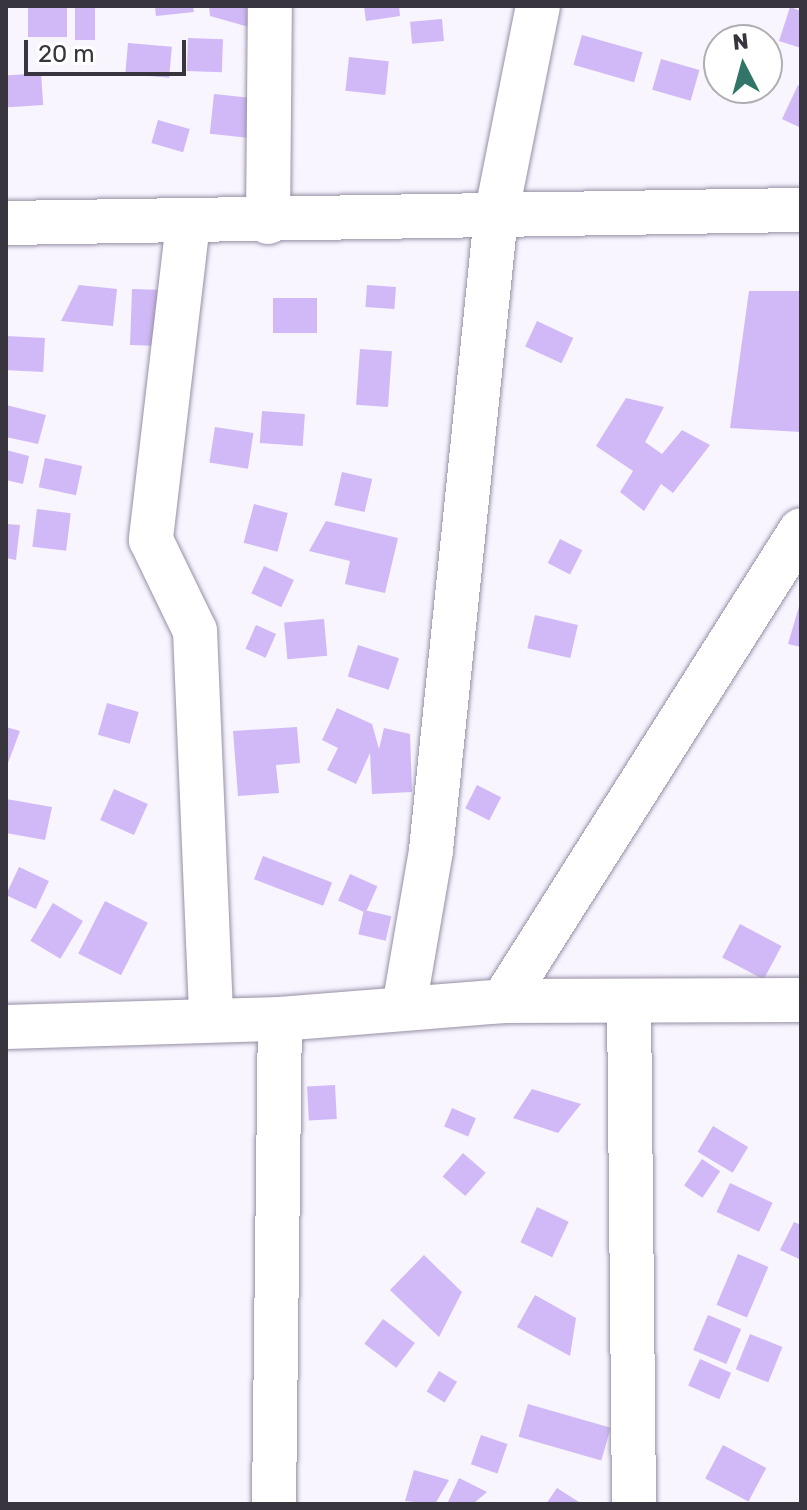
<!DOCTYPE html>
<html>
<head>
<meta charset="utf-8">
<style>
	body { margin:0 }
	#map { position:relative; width:807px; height:1510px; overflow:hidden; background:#f8f5ff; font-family:Rubik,sans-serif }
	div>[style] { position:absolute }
	.building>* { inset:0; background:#d0b9f6; transform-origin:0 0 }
	.roads { filter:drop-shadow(0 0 2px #978fa6) drop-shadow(0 0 2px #978fa6) }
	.minor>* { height:44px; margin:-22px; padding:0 22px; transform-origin:22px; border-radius:22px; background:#fff }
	span { translate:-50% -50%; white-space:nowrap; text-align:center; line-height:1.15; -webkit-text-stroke:6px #fff; paint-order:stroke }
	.frame { position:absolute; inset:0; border:8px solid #39353f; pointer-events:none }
	.north { position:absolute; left:703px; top:24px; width:80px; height:80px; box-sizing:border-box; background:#fff; border:2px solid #b0aeb2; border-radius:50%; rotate:354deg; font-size:22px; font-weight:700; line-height:32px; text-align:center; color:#39353f }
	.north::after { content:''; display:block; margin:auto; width:28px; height:36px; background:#317568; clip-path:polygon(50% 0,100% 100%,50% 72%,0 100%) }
	.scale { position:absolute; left:24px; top:40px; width:162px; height:36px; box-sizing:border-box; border:4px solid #39353f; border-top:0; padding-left:10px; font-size:24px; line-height:28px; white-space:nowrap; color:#39353f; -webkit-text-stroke:6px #fff; paint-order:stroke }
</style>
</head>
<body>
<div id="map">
	<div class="building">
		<i style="left:28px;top:6px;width:39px;height:31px"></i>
		<i style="clip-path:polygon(155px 6px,193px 6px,194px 12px,156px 16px)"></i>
		<i style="clip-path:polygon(209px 6px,247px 6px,249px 27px,210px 16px)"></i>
		<i style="clip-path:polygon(364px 6px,399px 6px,400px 16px,366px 21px)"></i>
		<i style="left:75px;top:7px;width:20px;height:33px"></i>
		<i style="clip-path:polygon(790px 7px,801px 11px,801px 48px,779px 41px)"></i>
		<i style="left:442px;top:19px;width:22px;height:32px;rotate:85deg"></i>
		<i style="left:582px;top:35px;width:63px;height:31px;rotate:16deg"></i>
		<i style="left:188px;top:38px;width:35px;height:33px;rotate:2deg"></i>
		<i style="left:128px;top:43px;width:44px;height:31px;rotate:5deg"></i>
		<i style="left:349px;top:57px;width:40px;height:34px;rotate:6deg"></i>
		<i style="left:661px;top:59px;width:40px;height:32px;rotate:16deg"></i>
		<i style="left:41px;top:73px;width:32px;height:35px;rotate:86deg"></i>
		<i style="clip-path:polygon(798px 85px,801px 87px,801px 128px,782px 119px)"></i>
		<i style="left:214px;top:94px;width:38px;height:40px;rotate:6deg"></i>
		<i style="left:158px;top:120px;width:33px;height:24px;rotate:16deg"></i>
		<i style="clip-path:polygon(79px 285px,117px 289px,113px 326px,61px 321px)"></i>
		<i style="left:367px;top:285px;width:29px;height:22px;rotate:4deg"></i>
		<i style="left:132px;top:289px;width:32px;height:56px;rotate:2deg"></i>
		<i style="clip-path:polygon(749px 291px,801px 291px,801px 432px,730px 428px)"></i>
		<i style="left:317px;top:298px;width:35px;height:44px;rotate:90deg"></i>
		<i style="left:537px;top:321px;width:40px;height:28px;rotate:25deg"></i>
		<i style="left:6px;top:336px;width:39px;height:34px;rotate:3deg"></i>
		<i style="left:360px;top:349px;width:32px;height:56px;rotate:4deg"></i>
		<i style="clip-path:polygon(626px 398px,664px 407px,645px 442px,662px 454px,682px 430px,710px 445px,673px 493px,661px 484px,644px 511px,620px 492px,633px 471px,596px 446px)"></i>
		<i style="clip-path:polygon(6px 405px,46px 415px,38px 444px,6px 437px)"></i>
		<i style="left:262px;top:411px;width:43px;height:32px;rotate:4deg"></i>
		<i style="left:215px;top:427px;width:39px;height:36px;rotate:9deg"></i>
		<i style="clip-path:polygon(6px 450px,29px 456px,23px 484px,6px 480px)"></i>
		<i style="left:45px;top:458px;width:38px;height:30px;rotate:12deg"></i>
		<i style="left:342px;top:472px;width:31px;height:34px;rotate:13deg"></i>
		<i style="left:254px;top:504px;width:35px;height:40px;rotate:15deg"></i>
		<i style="left:37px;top:509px;width:34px;height:38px;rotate:7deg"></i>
		<i style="clip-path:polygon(326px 521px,398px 538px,385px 593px,345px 584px,350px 561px,309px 551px)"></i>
		<i style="clip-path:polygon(6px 524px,20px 525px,16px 560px,6px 558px)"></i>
		<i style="left:560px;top:539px;width:25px;height:27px;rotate:27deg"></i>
		<i style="left:264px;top:566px;width:33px;height:30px;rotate:25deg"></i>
		<i style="clip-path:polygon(800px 603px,801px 603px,801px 647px,788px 644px)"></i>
		<i style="left:535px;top:615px;width:44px;height:34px;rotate:13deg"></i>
		<i style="left:324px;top:619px;width:37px;height:40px;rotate:85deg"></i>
		<i style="left:256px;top:625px;width:22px;height:26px;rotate:24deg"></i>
		<i style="left:358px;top:645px;width:43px;height:33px;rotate:18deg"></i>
		<i style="left:107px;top:703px;width:33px;height:33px;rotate:16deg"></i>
		<i style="clip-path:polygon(337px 708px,372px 724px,379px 749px,384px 728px,410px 734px,412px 792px,372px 794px,370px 753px,356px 784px,327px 770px,338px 748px,322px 740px)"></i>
		<i style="clip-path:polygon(6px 727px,20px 731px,8px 763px,6px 762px)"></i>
		<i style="clip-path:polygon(297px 727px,300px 763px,276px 765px,279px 793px,238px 796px,233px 731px)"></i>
		<i style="left:477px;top:785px;width:27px;height:26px;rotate:27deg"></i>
		<i style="left:114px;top:789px;width:37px;height:34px;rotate:24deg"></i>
		<i style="clip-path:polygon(6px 799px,52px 807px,45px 840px,6px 833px)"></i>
		<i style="left:263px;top:856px;width:74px;height:25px;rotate:21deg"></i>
		<i style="left:19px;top:867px;width:33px;height:31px;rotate:25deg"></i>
		<i style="left:350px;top:874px;width:30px;height:29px;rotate:24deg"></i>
		<i style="left:105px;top:901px;width:48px;height:59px;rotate:27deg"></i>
		<i style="left:53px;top:903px;width:35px;height:44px;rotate:31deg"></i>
		<i style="left:364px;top:910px;width:28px;height:25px;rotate:13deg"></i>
		<i style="left:740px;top:924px;width:47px;height:38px;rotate:28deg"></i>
		<i style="left:335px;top:1085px;width:34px;height:28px;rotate:87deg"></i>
		<i style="clip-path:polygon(532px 1089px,581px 1104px,558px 1133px,513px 1118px)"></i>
		<i style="left:452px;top:1108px;width:26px;height:20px;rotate:23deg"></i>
		<i style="left:713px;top:1126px;width:41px;height:30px;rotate:31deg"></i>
		<i style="left:463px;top:1153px;width:30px;height:31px;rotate:41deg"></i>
		<i style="left:702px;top:1159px;width:22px;height:32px;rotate:34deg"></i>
		<i style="left:730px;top:1183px;width:47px;height:32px;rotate:25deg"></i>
		<i style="left:537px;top:1207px;width:35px;height:39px;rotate:25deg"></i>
		<i style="clip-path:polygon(794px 1222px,801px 1225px,801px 1260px,780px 1250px)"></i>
		<i style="left:738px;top:1254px;width:33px;height:55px;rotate:23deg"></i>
		<i style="clip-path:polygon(424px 1255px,462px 1292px,439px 1337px,390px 1290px)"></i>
		<i style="clip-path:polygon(535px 1295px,576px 1318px,570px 1356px,517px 1327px)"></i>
		<i style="left:708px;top:1315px;width:36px;height:38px;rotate:23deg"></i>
		<i style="left:383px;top:1319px;width:40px;height:31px;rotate:37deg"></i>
		<i style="left:750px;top:1334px;width:35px;height:38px;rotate:22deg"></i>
		<i style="left:700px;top:1359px;width:34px;height:29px;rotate:24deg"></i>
		<i style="left:439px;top:1371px;width:21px;height:24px;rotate:31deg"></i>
		<i style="left:528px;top:1404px;width:86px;height:34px;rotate:16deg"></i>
		<i style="left:481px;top:1435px;width:28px;height:31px;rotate:19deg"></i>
		<i style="left:723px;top:1445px;width:49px;height:38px;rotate:28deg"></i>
		<i style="clip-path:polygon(414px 1470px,449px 1480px,435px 1504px,405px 1501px)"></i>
		<i style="clip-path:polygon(459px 1478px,487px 1492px,473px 1504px,447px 1504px)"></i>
		<i style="clip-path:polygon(557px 1488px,582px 1504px,546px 1504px)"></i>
	</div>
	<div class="roads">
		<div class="minor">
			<i style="left:268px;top:222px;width:216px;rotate:-89.5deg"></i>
			<i style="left:6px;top:223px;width:795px;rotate:-0.94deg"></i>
			<i style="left:188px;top:223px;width:319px;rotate:96.7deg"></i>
			<i style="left:151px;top:540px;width:101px;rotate:64.2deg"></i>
			<i style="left:195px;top:631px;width:389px;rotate:87.6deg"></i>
			<i style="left:503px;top:1001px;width:557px;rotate:-57.68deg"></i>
			<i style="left:629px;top:1001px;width:503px;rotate:89.43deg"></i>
			<i style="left:404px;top:1007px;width:159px;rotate:-80.2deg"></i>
			<i style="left:431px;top:850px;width:637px;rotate:-84.15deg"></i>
			<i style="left:496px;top:216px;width:214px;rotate:-78.7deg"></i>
			<i style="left:6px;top:1027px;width:274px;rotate:-1.7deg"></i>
			<i style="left:280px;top:1019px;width:224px;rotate:-4.6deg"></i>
			<i style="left:503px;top:1001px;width:298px;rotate:-0.2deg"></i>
			<i style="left:274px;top:1504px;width:485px;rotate:-89.3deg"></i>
		</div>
	</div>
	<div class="frame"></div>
	<div class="north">N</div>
	<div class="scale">20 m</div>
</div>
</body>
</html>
